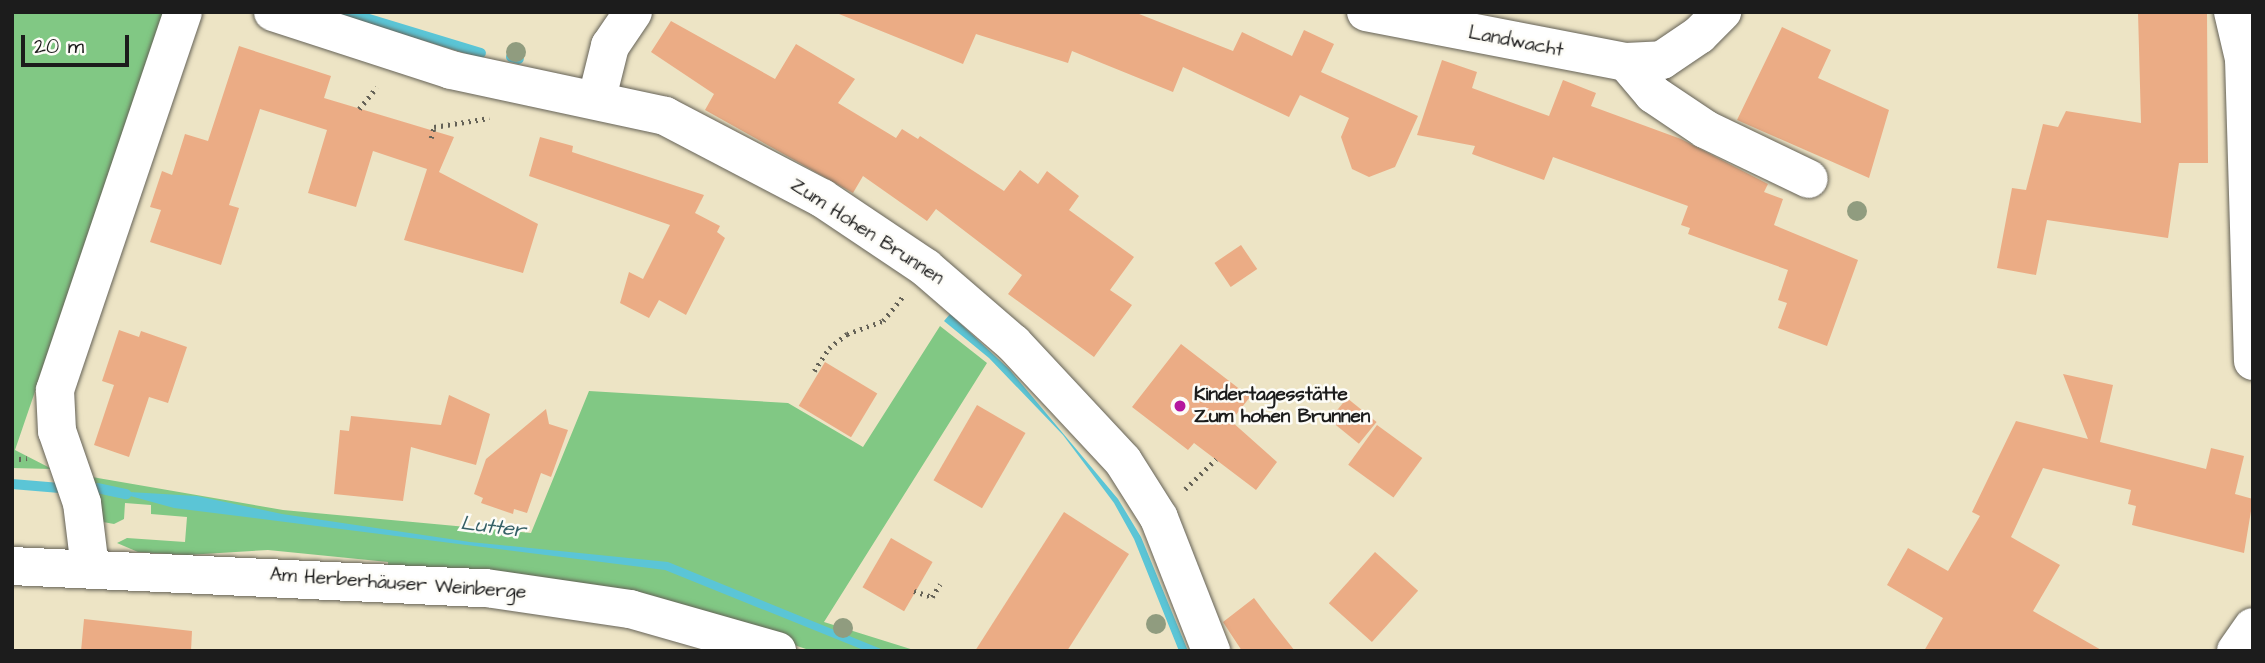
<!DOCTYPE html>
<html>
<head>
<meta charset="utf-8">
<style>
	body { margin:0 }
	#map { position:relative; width:2265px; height:663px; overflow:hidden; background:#ede4c5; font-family:"Architects Daughter",sans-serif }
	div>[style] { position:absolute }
	.green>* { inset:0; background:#81c884 }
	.water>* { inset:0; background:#5bc5d6 }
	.stream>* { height:10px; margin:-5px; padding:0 5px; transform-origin:5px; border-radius:5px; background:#5bc5d6 }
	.building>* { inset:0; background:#ebac85; transform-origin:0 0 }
	.path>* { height:4.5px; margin-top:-2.25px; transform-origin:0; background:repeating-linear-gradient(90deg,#656257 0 2px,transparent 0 7px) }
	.roads { filter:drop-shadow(0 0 2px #656257) drop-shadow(0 0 2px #656257) }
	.street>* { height:38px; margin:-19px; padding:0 19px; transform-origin:19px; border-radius:19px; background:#fff }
	.trees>* { width:20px; height:20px; margin:-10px; border-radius:50%; background:#909c7f }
	.dots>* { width:19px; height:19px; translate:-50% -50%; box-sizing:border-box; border:4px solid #fdfcf7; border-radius:50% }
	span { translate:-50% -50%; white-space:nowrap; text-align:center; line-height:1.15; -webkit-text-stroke:5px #fdfcf7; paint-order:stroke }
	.street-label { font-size:19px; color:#1c1c1c }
	.poi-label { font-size:19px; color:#1c1c1c; font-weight:700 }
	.left { translate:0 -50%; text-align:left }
	.water-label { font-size:21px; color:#356066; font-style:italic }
	.frame { position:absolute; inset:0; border:14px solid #1c1c1c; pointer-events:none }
	.scale { position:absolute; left:21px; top:35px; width:108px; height:32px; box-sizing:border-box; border:4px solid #1c1c1c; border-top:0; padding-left:9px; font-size:21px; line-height:24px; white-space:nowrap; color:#1c1c1c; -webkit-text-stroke:5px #fdfcf7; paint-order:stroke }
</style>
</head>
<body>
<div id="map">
	<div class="green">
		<i style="clip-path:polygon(12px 12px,165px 12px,15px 450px,52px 469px,12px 468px)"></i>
		<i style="clip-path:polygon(940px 326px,987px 363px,824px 622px,917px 651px,812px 651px,714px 618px,388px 571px,388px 562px,268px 550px,187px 555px,138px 552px,117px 543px,127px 538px,185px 542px,187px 517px,151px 514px,151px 505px,125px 503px,124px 519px,114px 524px,103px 522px,92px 477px,283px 510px,531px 533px,589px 391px,788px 403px,863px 447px)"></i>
	</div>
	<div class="water">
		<i style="clip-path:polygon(950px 314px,1009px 369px,1118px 499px,1141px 537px,1188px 651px,1179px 651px,1134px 539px,1114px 503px,1063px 435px,989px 358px,944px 321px)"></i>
		<i style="clip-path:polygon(112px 491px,197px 496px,282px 514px,470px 542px,668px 562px,886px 651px,866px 651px,665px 570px,174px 508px)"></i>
	</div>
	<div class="stream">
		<i style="left:346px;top:12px;width:141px;rotate:16.9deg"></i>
		<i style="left:511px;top:57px;width:8px;rotate:14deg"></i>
		<i style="left:12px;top:484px;width:48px;rotate:4.8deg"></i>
		<i style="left:97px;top:488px;width:30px;rotate:12deg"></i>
	</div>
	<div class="building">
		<i style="clip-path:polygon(834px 12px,1134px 12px,1233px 51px,1242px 32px,1292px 56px,1304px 30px,1334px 44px,1321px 72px,1418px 116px,1395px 167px,1369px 177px,1352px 169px,1341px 137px,1349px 118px,1300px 95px,1289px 117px,1183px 67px,1173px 92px,1072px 51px,1068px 63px,976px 34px,963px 64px)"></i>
		<i style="clip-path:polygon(2138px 12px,2207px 12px,2208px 163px,2179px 163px,2168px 238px,2047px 220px,2036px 275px,1997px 268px,2012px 188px,2026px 190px,2043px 124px,2058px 127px,2066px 111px,2141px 123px)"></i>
		<i style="clip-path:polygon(671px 21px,775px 79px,796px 44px,855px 79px,838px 103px,896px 138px,902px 129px,918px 139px,920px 136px,1004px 191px,1020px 170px,1038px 184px,1047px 171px,1079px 196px,1069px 210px,1134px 257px,1110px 290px,1132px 305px,1094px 357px,1008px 294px,1022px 275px,936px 209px,927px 221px,863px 176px,853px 193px,705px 110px,714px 94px,651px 52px)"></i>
		<i style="clip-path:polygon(1782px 27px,1831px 50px,1818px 78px,1889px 110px,1869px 178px,1737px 120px)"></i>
		<i style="clip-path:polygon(239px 46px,331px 76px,324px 98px,454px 137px,439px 172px,538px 224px,523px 273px,404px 240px,427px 169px,373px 151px,356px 207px,308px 193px,327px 130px,260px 109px,229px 205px,239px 208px,221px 265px,150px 242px,161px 210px,150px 207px,162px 171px,172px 175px,185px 134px,208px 141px)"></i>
		<i style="clip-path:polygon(1442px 60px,1477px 72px,1472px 88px,1549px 116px,1563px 80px,1596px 93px,1591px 106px,1681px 139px,1768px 184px,1764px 192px,1783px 199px,1774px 225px,1858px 260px,1827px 346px,1778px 328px,1787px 303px,1778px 300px,1788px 270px,1688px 234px,1690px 228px,1681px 225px,1688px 206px,1553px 157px,1544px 180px,1472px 154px,1475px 146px,1417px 135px)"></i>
		<i style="clip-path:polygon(540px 137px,573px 146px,572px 152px,704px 195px,695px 213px,720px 226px,717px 232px,725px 238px,686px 315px,659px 300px,649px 318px,620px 303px,629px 272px,643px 279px,670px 225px,529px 176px)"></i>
		<i style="left:1241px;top:245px;width:29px;height:32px;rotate:56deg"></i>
		<i style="clip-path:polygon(119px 330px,139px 337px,141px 331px,187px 347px,168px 403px,149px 397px,129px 457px,94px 445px,114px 385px,102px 381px)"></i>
		<i style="clip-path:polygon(1181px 344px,1250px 397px,1231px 421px,1277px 462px,1256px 490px,1194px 443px,1188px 450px,1132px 407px)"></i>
		<i style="left:825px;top:362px;width:61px;height:51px;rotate:31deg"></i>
		<i style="clip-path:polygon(2063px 374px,2113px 385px,2100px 442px,2206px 469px,2211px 448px,2244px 456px,2235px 494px,2253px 499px,2244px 553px,2132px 525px,2136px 506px,2128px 504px,2131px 490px,2043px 468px,2011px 537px,2060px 565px,2033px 611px,2103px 651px,1924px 651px,1943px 618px,1887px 585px,1908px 548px,1948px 571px,1980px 516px,1972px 512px,2016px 421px,2088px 439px)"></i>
		<i style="clip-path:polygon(449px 395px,490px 414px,476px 465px,411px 447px,403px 501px,334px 494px,340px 430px,349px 431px,351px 416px,441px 425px)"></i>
		<i style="left:1347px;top:398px;width:38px;height:28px;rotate:39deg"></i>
		<i style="left:977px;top:405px;width:56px;height:87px;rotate:30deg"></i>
		<i style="clip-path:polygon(546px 409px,549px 424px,568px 430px,551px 477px,541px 473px,527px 513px,514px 509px,513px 514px,481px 503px,483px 498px,474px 494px,486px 459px)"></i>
		<i style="left:1377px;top:425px;width:56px;height:49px;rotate:36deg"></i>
		<i style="clip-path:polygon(1064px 512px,1129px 554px,1067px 651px,975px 651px)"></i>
		<i style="left:891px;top:538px;width:48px;height:57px;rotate:30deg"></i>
		<i style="left:1375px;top:552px;width:58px;height:69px;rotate:42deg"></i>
		<i style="clip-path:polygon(1254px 598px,1272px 622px,1295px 651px,1242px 651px,1223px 622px)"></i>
		<i style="clip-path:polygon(84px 619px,192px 631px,191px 651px,81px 651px)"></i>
	</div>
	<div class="path">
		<i style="left:359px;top:109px;width:28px;rotate:-51deg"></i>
		<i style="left:431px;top:138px;width:11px;rotate:-75deg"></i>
		<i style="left:434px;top:127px;width:56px;rotate:-9.3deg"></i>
		<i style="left:814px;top:371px;width:27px;rotate:-57deg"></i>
		<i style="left:829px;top:348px;width:23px;rotate:-38deg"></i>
		<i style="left:847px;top:334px;width:38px;rotate:-20deg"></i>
		<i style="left:883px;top:321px;width:32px;rotate:-51deg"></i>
		<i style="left:12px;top:460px;width:15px;rotate:-8deg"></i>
		<i style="left:1185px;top:489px;width:43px;rotate:-44.1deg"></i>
		<i style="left:914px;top:591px;width:19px;rotate:18deg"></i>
		<i style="left:932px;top:597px;width:15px;rotate:-58deg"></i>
	</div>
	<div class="roads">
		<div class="street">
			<i style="left:273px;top:12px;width:187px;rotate:18deg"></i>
			<i style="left:451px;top:70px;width:219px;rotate:12.1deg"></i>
			<i style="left:665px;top:116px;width:177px;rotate:27.6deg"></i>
			<i style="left:822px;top:198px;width:125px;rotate:33.9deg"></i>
			<i style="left:926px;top:268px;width:115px;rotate:40.8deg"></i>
			<i style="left:1013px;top:343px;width:161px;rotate:47deg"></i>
			<i style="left:1123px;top:461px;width:67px;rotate:57.7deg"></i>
			<i style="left:1159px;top:518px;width:143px;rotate:68.6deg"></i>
			<i style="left:1366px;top:12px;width:265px;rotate:10.9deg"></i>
			<i style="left:1626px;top:62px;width:36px;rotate:-3deg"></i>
			<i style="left:1662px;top:60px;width:45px;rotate:-34deg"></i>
			<i style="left:1699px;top:35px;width:33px;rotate:-45deg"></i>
			<i style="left:2233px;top:12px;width:48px;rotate:76.8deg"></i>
			<i style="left:2244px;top:59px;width:302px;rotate:88.3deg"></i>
			<i style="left:1626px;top:62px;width:42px;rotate:49.8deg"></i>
			<i style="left:1653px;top:94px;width:63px;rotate:33.9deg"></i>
			<i style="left:1705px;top:129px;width:115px;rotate:25.7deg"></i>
			<i style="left:597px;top:98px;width:54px;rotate:-76deg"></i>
			<i style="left:610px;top:46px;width:41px;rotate:-55.9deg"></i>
			<i style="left:12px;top:566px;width:475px;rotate:2.7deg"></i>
			<i style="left:486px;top:588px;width:146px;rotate:8.3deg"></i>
			<i style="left:630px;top:609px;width:153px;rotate:15.9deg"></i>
			<i style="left:90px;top:568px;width:65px;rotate:-97deg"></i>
			<i style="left:82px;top:503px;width:76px;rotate:-109.1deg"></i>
			<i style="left:57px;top:431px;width:41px;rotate:-92.8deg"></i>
			<i style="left:55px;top:390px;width:399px;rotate:-71.3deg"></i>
			<i style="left:2236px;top:651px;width:29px;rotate:-55deg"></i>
		</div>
	</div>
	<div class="trees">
		<i style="left:516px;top:52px"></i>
		<i style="left:1857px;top:211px"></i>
		<i style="left:1156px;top:624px"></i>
		<i style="left:843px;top:628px"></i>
	</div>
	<div class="dots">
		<i style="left:1180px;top:406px;background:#b5179e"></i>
	</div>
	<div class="street-label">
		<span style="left:1516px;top:42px;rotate:11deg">Landwacht</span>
		<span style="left:867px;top:232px;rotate:33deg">Zum Hohen Brunnen</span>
		<span style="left:398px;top:584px;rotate:4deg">Am Herberhäuser Weinberge</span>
	</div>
	<div class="poi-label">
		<span class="left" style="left:1194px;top:406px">Kindertagesstätte<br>Zum hohen Brunnen</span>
	</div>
	<div class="water-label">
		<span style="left:493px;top:527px;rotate:7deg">Lutter</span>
	</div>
	<div class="frame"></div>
	<div class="scale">20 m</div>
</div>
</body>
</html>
